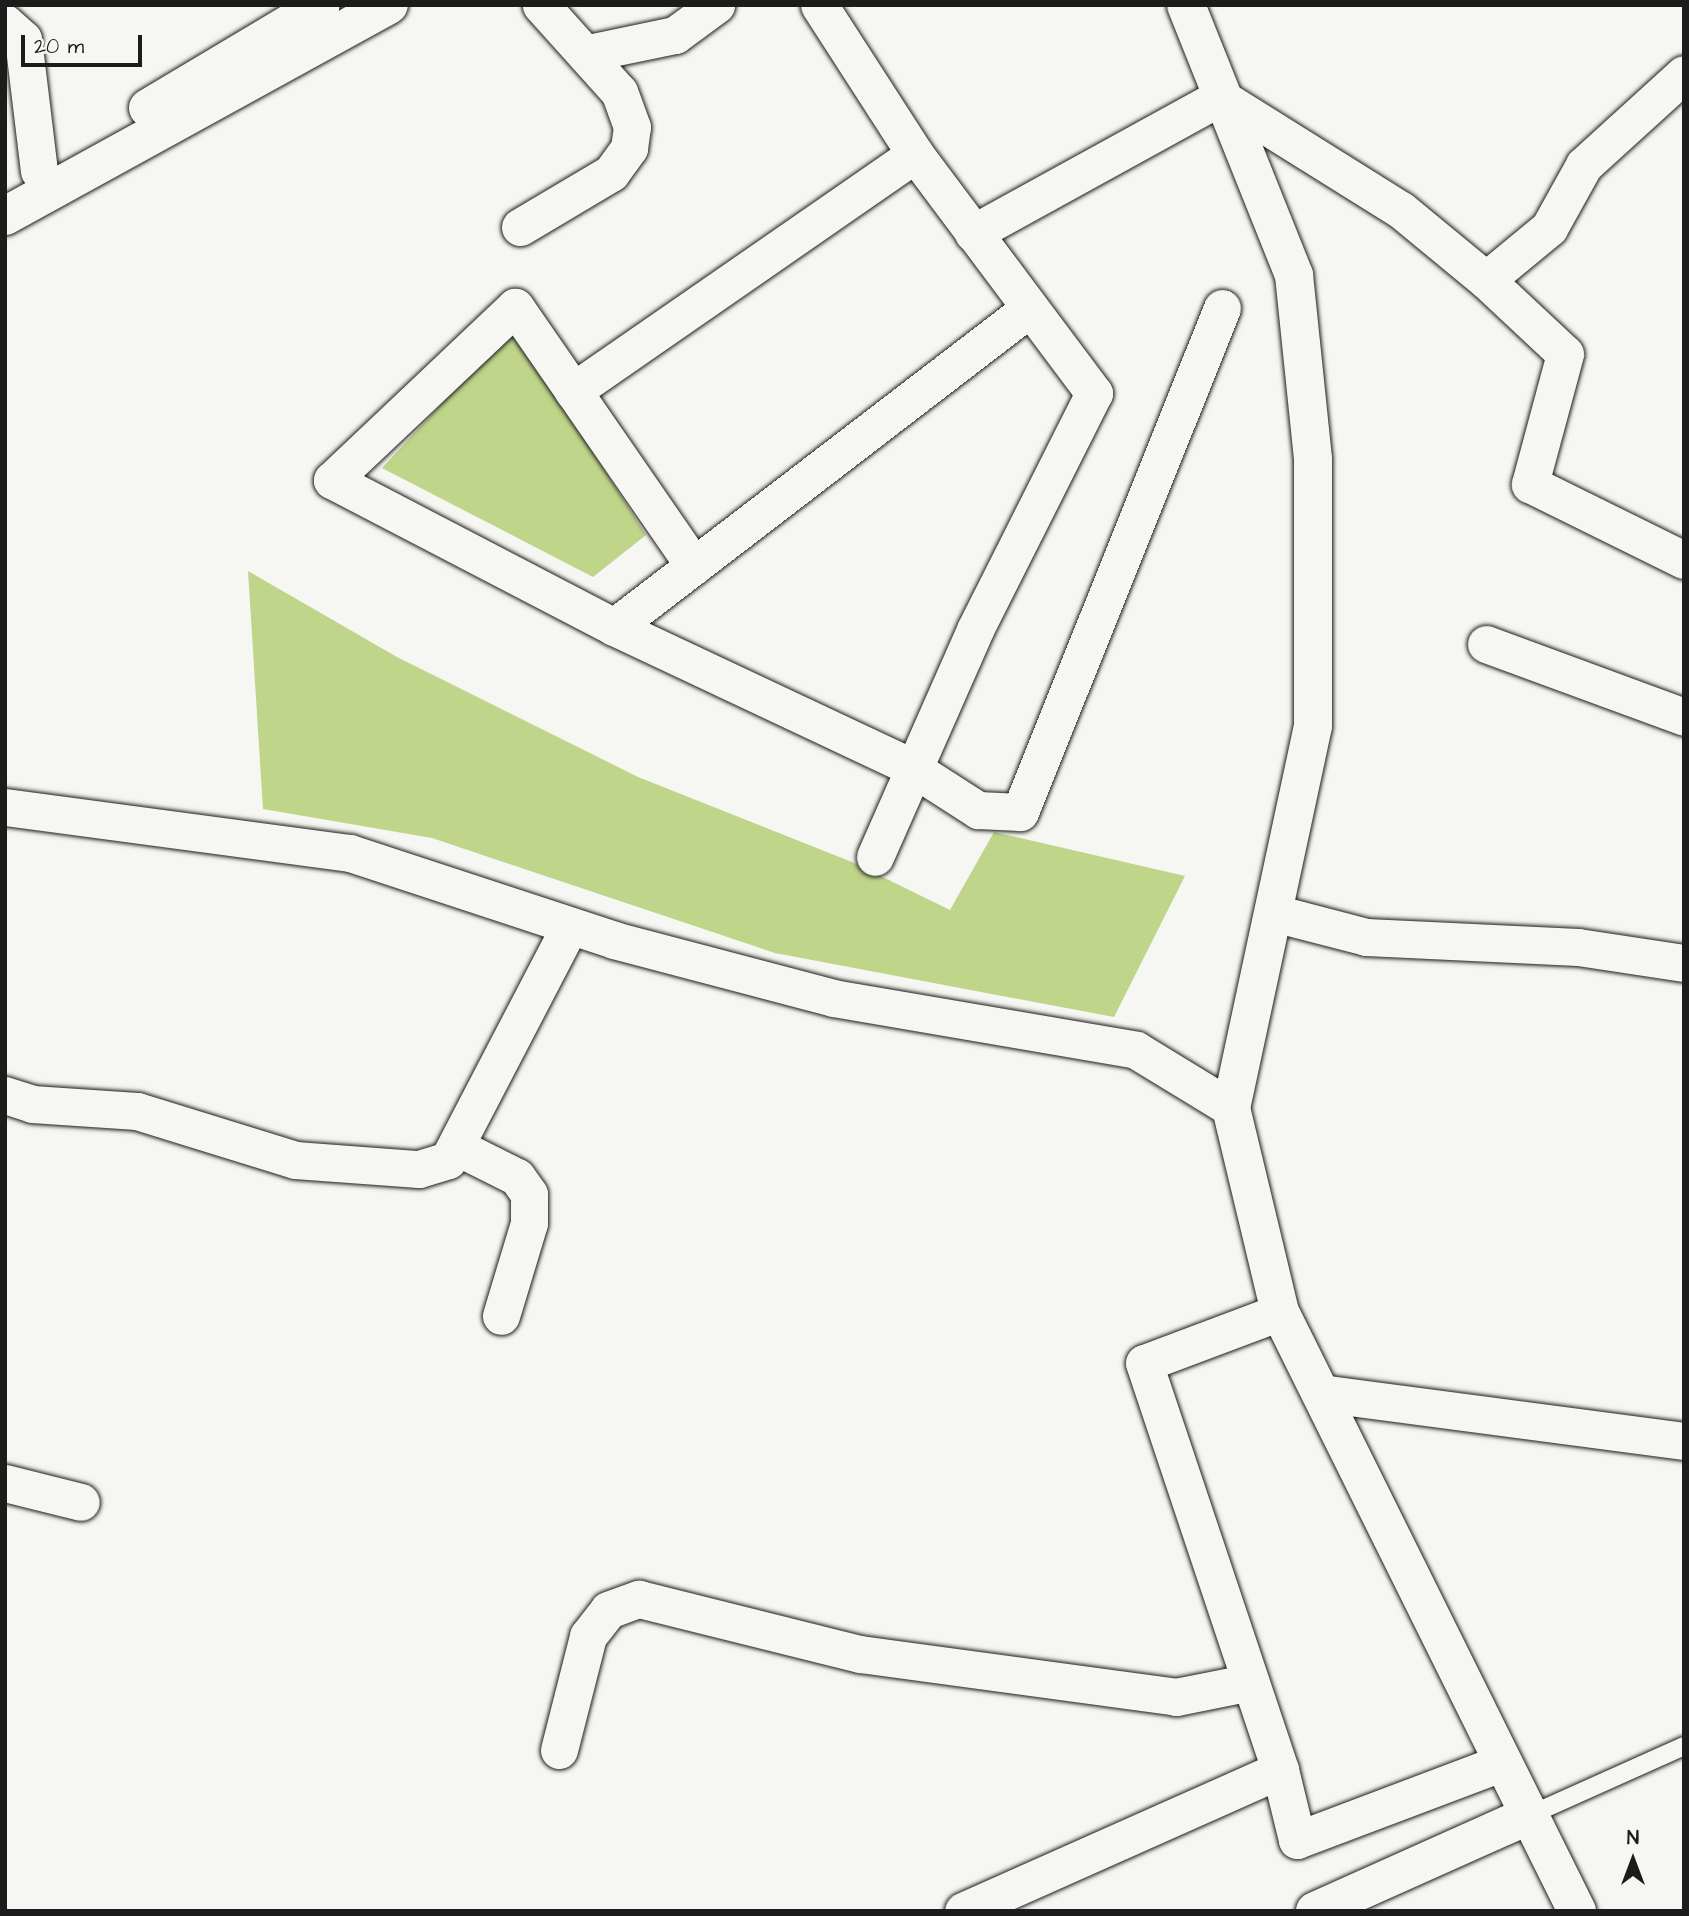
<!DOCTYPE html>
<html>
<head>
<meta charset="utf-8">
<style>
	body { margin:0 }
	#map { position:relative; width:1689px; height:1916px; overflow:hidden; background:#f6f6f2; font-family:"Architects Daughter",sans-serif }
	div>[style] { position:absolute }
	.green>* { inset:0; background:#bfd58a }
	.roads { filter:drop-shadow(0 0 2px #1c1c1c) drop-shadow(0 0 2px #1c1c1c) }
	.service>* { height:18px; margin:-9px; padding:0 9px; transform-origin:9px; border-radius:9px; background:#f6f6f2 }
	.minor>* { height:37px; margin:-18.5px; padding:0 18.5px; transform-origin:18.5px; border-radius:18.5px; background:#f6f6f2 }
	.tertiary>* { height:38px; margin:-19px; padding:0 19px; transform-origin:19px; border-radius:19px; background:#f6f6f2 }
	.primary>* { height:38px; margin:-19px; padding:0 19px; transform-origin:19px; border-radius:19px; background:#f6f6f2 }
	span { translate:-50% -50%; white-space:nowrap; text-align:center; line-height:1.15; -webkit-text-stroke:7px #f6f6f2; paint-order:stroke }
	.frame { position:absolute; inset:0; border:7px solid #1c1c1c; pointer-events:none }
	.north { position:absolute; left:1598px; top:1825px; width:70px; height:70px; -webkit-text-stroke:5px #f6f6f2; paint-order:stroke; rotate:0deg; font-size:19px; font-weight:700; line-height:28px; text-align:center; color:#1c1c1c }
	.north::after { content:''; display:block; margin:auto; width:24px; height:32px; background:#1c1c1c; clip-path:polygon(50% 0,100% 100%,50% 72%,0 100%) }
	.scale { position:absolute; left:21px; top:35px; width:121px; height:32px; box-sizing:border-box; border:4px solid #1c1c1c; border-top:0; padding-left:9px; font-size:21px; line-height:24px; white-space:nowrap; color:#1c1c1c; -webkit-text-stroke:5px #f6f6f2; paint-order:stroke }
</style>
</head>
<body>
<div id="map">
	<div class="green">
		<i style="clip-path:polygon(513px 327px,646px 535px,593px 577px,382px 468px)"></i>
		<i style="clip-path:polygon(248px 571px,397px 657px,638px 777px,852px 862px,950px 910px,994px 832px,1185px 876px,1114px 1017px,775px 953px,432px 838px,263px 809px)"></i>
	</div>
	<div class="roads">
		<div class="service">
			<i style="left:1530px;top:1815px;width:169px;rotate:-24.1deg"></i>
		</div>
		<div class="minor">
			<i style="left:819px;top:5px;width:177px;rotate:57.2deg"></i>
			<i style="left:915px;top:154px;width:299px;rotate:53.2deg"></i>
			<i style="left:1094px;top:393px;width:265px;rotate:116.7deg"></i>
			<i style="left:975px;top:630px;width:248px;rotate:113.8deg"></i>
			<i style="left:5px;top:23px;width:24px;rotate:42deg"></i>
			<i style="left:23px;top:39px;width:133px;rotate:83.1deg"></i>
			<i style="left:588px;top:53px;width:89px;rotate:-11.7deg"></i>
			<i style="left:675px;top:35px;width:51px;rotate:-36.2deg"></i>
			<i style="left:520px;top:227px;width:106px;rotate:-30.7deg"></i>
			<i style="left:611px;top:173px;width:31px;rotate:-54deg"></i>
			<i style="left:629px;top:148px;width:21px;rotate:-82deg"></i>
			<i style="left:632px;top:127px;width:37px;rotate:-110deg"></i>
			<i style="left:619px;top:92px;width:117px;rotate:-131.9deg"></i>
			<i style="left:973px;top:233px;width:282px;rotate:-28.8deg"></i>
			<i style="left:1220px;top:97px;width:213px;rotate:32deg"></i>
			<i style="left:1401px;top:210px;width:110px;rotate:39.5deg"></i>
			<i style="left:1486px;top:280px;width:82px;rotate:-39.5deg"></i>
			<i style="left:1549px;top:228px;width:72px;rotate:-60.9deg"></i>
			<i style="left:1584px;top:165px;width:135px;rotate:-42.3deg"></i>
			<i style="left:1486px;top:280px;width:108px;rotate:43.1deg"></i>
			<i style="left:1565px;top:354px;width:135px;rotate:105.1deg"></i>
			<i style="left:1530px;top:484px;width:172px;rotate:26.3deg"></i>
			<i style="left:573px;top:391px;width:416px;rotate:-34.7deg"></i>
			<i style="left:694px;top:566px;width:315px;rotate:-124.6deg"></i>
			<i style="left:515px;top:307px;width:252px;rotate:136.6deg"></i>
			<i style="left:332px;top:480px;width:318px;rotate:27.5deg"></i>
			<i style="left:614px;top:627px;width:328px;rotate:25.2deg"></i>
			<i style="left:911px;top:767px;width:80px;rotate:32.7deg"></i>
			<i style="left:978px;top:810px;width:42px;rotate:2.7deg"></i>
			<i style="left:1020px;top:812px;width:543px;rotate:-68.16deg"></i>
			<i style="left:614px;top:627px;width:524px;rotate:-37.48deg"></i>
			<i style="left:1486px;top:644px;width:211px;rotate:20.2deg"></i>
			<i style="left:5px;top:807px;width:348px;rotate:7.6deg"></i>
			<i style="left:350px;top:853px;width:278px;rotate:18.2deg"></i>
			<i style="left:614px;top:940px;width:227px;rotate:14.8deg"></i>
			<i style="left:833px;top:998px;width:307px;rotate:9.7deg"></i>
			<i style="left:1136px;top:1050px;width:111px;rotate:31.4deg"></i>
			<i style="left:1274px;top:913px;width:95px;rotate:14.6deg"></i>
			<i style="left:1366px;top:937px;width:212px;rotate:2.7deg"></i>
			<i style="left:1578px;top:947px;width:107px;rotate:8.6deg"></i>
			<i style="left:5px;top:1095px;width:28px;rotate:18deg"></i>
			<i style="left:32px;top:1104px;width:105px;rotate:3.8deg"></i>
			<i style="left:137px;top:1111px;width:165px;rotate:17.2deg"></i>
			<i style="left:295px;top:1160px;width:124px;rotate:4.2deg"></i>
			<i style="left:419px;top:1169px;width:30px;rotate:-17deg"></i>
			<i style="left:448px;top:1160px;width:264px;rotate:-62.5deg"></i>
			<i style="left:457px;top:1147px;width:67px;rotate:26.6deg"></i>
			<i style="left:517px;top:1177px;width:21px;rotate:55deg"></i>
			<i style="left:529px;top:1194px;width:29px;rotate:90deg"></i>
			<i style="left:529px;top:1223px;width:97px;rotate:106.8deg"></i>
			<i style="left:1280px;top:1312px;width:145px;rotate:159.4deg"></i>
			<i style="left:1144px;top:1363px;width:429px;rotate:71.5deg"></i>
			<i style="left:1280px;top:1770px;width:72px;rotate:76.3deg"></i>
			<i style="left:1297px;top:1840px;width:218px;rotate:-20.7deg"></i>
			<i style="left:1320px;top:1393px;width:367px;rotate:7.5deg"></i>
			<i style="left:5px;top:1483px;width:78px;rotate:14deg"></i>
			<i style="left:559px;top:1750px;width:118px;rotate:-75.7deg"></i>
			<i style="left:588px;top:1636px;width:33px;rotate:-52deg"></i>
			<i style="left:608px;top:1610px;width:33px;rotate:-20deg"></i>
			<i style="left:639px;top:1599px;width:228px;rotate:14deg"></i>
			<i style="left:860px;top:1654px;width:319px;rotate:7.7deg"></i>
			<i style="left:1176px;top:1697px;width:76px;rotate:-11.3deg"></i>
			<i style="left:963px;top:1911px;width:347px;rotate:-24deg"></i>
		</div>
		<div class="tertiary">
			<i style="left:1186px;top:5px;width:291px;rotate:68.2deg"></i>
			<i style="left:1294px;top:275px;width:185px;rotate:84.1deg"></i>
			<i style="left:1313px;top:459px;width:267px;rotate:90deg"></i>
			<i style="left:1313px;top:726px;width:391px;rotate:102.1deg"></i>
			<i style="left:1231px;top:1108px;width:210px;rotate:76.5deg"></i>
			<i style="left:1280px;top:1312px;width:669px;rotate:63.63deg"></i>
			<i style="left:1315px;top:1911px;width:235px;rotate:-24.1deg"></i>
		</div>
		<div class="primary">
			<i style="left:148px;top:108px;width:201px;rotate:-30.8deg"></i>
			<i style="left:5px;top:216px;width:438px;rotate:-28.8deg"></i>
		</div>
	</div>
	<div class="frame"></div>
	<div class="north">N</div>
	<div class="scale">20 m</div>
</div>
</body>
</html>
